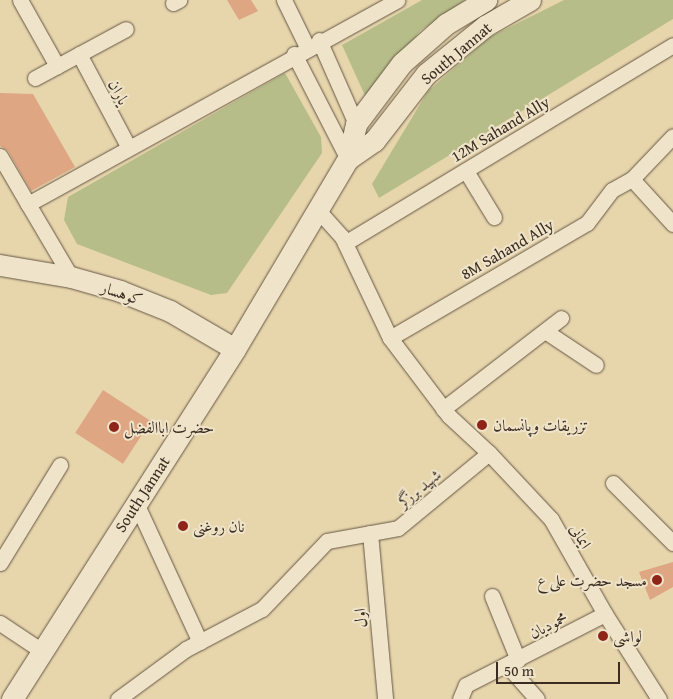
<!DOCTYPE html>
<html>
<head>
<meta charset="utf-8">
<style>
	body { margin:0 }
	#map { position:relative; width:673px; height:699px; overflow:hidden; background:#e7d5ac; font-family:"Gentium Book Plus",Amiri,serif }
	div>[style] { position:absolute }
	.green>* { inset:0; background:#b6bd89 }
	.building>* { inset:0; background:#dfa684; transform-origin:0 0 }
	.roads { filter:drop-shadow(0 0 1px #655644) drop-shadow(0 0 1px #655644) }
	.minor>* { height:15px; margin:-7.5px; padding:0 7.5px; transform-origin:7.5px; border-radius:7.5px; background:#efe4c9 }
	.secondary>* { height:21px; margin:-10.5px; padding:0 10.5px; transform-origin:10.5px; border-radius:10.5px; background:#efe4c9 }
	.dots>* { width:14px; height:14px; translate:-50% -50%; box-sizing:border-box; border:2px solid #efe4c9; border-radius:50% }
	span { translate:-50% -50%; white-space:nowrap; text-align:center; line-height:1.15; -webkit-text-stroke:4px #efe4c9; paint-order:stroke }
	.street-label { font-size:16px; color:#3a2c21 }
	.poi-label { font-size:16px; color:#3a2c21 }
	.left { translate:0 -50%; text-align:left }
	.right { translate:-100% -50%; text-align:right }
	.scale { position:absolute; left:496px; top:662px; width:124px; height:22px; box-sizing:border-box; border:2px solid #3a2c21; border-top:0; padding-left:6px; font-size:15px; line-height:18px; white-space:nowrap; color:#3a2c21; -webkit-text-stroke:4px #efe4c9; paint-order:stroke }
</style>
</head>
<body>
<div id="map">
	<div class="green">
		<i style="clip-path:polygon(422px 0,465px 0,420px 31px,367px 100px,342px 45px)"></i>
		<i style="clip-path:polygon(564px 0,673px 0,673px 19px,379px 198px,372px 184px,428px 91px,490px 37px)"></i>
		<i style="clip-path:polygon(285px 73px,321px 137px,322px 153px,227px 293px,211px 295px,77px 244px,64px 220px,68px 197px)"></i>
	</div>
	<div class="building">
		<i style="clip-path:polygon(227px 0,251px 0,258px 11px,239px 20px)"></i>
		<i style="clip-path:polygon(0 93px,33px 94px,75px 167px,31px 191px,8px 151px,0 146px)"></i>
		<i style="left:103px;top:390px;width:57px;height:51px;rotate:33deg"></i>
		<i style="clip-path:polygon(673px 562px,673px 587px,650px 600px,639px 572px)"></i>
	</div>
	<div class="roads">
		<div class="minor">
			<i style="left:20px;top:0;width:76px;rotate:60.7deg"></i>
			<i style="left:284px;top:0;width:52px;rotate:63.9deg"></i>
			<i style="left:173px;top:3px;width:7px;rotate:-27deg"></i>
			<i style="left:319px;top:40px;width:92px;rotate:66.2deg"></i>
			<i style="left:79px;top:54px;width:104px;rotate:62deg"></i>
			<i style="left:294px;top:54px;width:118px;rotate:62.8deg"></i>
			<i style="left:35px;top:78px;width:103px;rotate:-28.3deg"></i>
			<i style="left:0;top:156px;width:56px;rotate:59.7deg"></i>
			<i style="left:466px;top:171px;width:54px;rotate:58.7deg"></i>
			<i style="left:632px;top:179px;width:61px;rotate:47.7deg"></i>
			<i style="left:345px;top:243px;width:383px;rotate:-31.1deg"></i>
			<i style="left:71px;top:277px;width:85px;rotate:-120.5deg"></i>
			<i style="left:28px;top:204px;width:422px;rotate:-28.9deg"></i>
			<i style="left:545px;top:331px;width:61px;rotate:33.7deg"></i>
			<i style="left:390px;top:338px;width:228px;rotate:-30.3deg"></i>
			<i style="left:587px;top:223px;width:41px;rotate:-52.9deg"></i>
			<i style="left:612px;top:190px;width:23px;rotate:-29deg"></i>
			<i style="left:632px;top:179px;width:59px;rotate:-46.4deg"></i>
			<i style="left:443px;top:409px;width:149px;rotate:-37.6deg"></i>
			<i style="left:489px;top:453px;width:91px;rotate:46.8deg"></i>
			<i style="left:551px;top:519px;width:109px;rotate:60.4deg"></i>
			<i style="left:605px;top:614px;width:101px;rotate:57.6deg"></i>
			<i style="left:613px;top:483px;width:85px;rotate:45deg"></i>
			<i style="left:136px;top:503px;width:153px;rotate:65.3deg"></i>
			<i style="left:370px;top:533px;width:167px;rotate:84.8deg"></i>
			<i style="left:0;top:563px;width:115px;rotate:-58.5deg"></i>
			<i style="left:492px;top:596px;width:69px;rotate:67.9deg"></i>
			<i style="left:0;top:623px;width:50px;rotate:33.7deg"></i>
			<i style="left:507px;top:665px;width:45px;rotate:48.6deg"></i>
			<i style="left:118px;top:699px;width:84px;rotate:-36.3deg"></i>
			<i style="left:186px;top:649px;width:86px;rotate:-27.8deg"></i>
			<i style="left:262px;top:609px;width:94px;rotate:-46.3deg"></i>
			<i style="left:327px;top:541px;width:72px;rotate:-10.4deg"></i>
			<i style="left:398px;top:528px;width:118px;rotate:-39.5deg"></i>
			<i style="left:489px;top:453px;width:54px;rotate:-137.2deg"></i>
			<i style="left:449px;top:416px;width:98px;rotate:-127.1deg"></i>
			<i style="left:390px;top:338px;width:112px;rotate:-115.4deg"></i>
			<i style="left:342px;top:237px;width:38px;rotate:-132deg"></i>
			<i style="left:460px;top:699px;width:15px;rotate:-67deg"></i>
			<i style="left:466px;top:685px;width:156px;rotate:-27.1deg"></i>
		</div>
		<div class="secondary">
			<i style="left:348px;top:159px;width:32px;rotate:-35deg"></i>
			<i style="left:374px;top:141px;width:85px;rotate:-52.2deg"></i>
			<i style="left:426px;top:74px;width:76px;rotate:-39.1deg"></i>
			<i style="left:485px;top:26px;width:52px;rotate:-30deg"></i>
			<i style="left:0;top:265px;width:72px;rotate:9.6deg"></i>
			<i style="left:71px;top:277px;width:51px;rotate:15.9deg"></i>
			<i style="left:120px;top:291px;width:54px;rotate:21.8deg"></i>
			<i style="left:170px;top:311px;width:75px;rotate:30.3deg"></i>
			<i style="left:12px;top:699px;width:415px;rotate:-57.5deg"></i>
			<i style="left:235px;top:349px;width:221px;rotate:-59.3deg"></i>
			<i style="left:348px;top:159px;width:36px;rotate:-77deg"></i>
			<i style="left:356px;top:124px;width:76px;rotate:-53deg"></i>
			<i style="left:402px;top:63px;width:59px;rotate:-41.6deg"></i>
			<i style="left:446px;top:24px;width:47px;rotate:-31deg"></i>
		</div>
	</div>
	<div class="dots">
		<i style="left:482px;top:425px;background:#8f2418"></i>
		<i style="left:114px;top:427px;background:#8f2418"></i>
		<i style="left:183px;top:526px;background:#8f2418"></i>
		<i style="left:657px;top:580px;background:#8f2418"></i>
		<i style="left:603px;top:636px;background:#8f2418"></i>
	</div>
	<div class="street-label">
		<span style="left:456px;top:53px;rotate:-40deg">South Jannat</span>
		<span style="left:119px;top:92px;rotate:62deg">یاران</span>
		<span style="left:500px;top:129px;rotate:-31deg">12M Sahand Ally</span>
		<span style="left:507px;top:249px;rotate:-30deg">8M Sahand Ally</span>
		<span style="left:122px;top:293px;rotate:19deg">کوهسار</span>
		<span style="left:419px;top:488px;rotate:-39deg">شهید برزگر</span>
		<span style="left:142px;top:494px;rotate:-57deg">South Jannat</span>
		<span style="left:581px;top:536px;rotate:60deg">ایمانی</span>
		<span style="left:360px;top:618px;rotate:-95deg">اول</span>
		<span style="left:548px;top:625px;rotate:-27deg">محمودیان</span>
	</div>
	<div class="poi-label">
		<span class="left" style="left:493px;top:425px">تزریقات وپانسمان</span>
		<span class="left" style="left:124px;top:427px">حضرت اباالفضل</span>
		<span class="left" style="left:193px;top:526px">نان روغنی</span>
		<span class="right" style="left:647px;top:580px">مسجد حضرت علی ع</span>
		<span class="left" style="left:613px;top:636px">لواشی</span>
	</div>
	<div class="scale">50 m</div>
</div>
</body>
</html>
